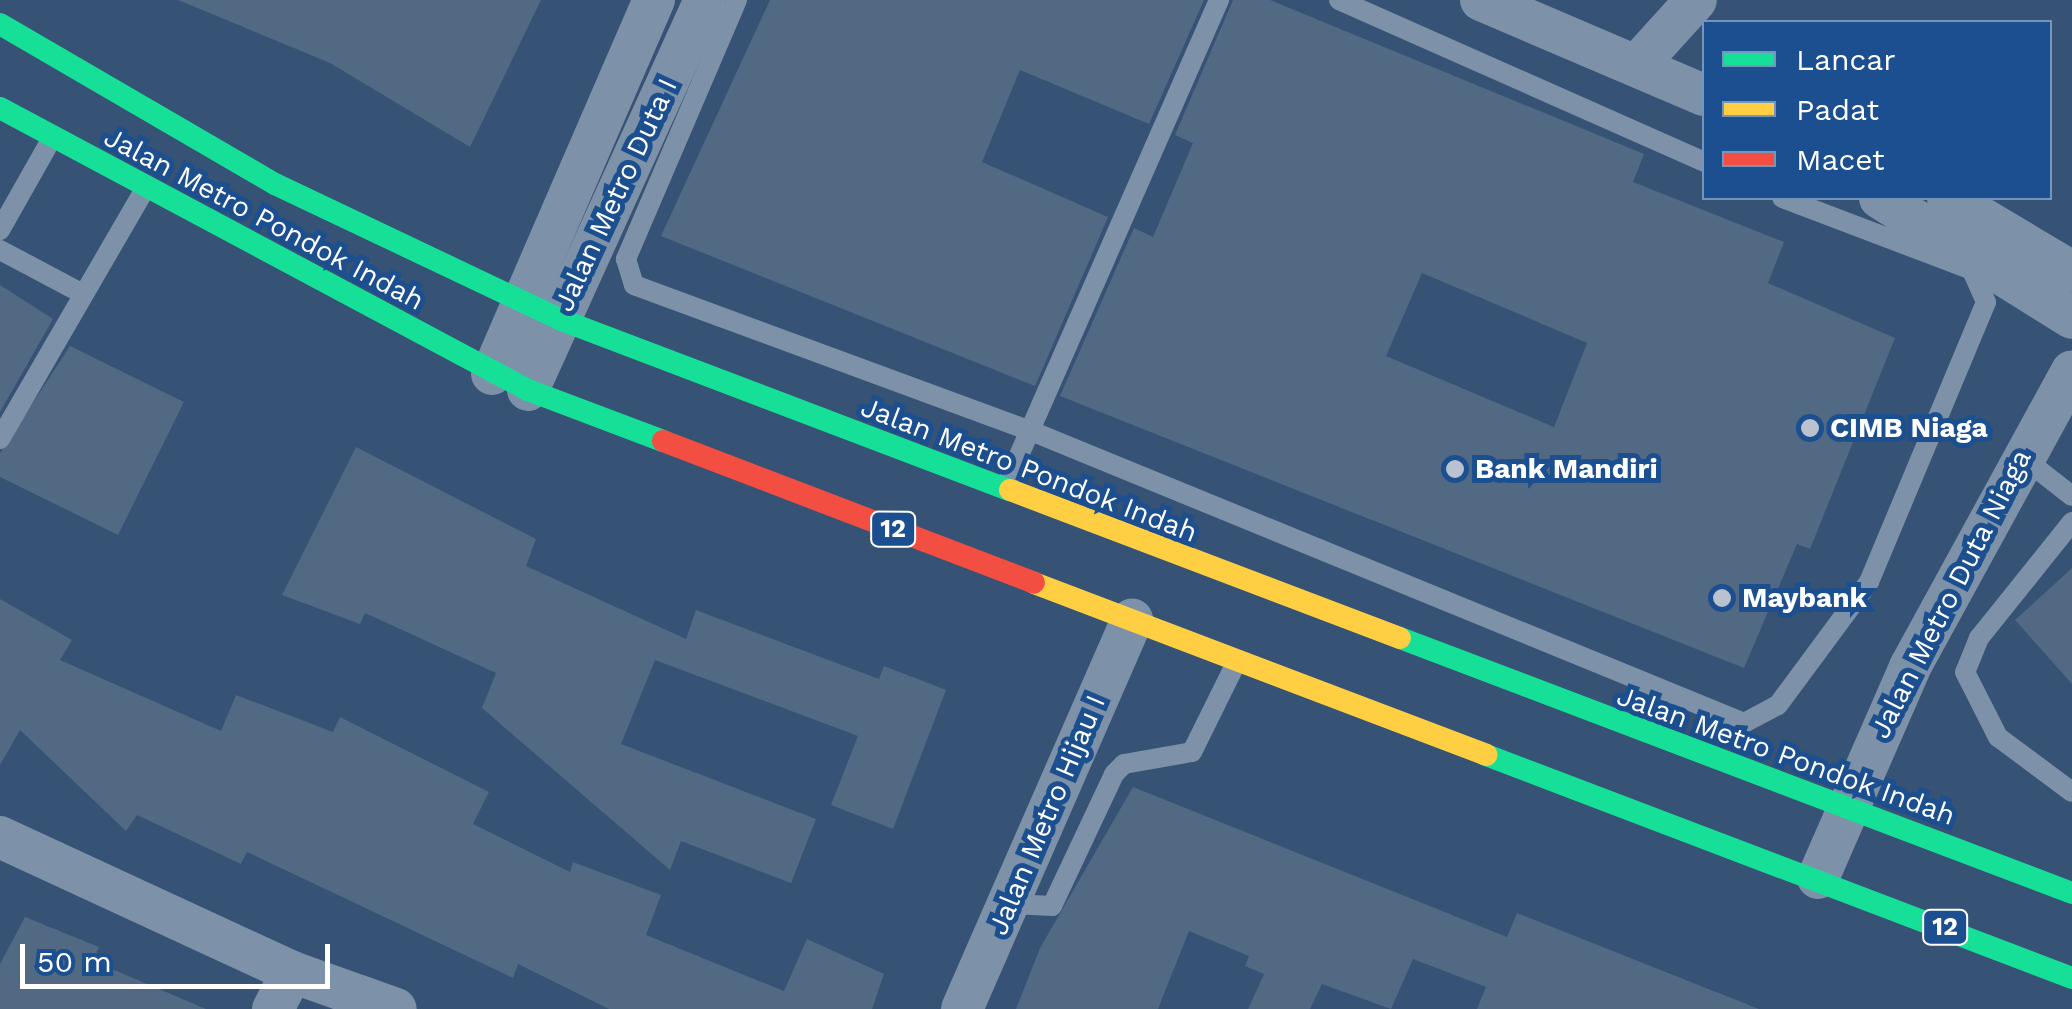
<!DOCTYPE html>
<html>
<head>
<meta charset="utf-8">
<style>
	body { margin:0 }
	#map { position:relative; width:2072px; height:1009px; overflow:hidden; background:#365274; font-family:"Work Sans",sans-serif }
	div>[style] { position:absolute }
	.building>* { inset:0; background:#526984 }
	.lane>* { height:20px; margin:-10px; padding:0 10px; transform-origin:10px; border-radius:10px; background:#7d92a8 }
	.street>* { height:42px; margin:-21px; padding:0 21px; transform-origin:21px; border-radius:21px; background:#7d92a8 }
	.fast>* { height:22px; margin:-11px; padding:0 11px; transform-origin:11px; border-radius:11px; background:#16e098 }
	.slow>* { height:22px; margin:-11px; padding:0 11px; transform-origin:11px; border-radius:11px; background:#ffcf43 }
	.jam>* { height:22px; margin:-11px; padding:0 11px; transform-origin:11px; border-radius:11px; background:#f24e42 }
	.dots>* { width:28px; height:28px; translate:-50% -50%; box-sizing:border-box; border:5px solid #1b4f8f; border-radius:50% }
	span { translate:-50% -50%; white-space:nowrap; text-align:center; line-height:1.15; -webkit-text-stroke:10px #1b4f8f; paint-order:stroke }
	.shield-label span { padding:2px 8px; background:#1b4f8f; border:2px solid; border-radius:8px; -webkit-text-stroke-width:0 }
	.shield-label { font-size:25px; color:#fff; font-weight:700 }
	.street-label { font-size:28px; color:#fff }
	.poi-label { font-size:28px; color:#fff; font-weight:700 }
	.left { translate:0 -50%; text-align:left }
	.legend { position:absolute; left:1702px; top:20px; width:350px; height:180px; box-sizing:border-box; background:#1b4f8f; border:2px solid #7695bc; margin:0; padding:12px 18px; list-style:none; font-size:30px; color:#fff }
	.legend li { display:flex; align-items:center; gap:20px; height:50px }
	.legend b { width:50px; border:2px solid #7695bc }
	.scale { position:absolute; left:20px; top:944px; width:310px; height:45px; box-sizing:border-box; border:5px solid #fff; border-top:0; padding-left:12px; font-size:30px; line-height:35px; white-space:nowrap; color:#fff; -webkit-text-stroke:8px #1b4f8f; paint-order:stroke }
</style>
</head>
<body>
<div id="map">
	<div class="building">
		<i style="clip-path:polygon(178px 0,541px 0,470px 147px,330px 63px)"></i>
		<i style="clip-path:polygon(770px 0,1204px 0,1149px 124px,1020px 70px,982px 162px,1108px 217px,1035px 386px,661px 236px)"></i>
		<i style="clip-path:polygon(evenodd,1233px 0,1270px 0,1644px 154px,1633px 182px,1784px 242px,1768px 283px,1895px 338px,1810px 549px,1797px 544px,1744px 668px,1060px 396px,1134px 228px,1153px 237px,1193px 143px,1175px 135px,1233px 0,1422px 273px,1587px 343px,1554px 427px,1386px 356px,1422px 273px)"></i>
		<i style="clip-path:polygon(0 285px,53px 319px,0 412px)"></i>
		<i style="clip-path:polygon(70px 346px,184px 402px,118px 535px,0 477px,0 453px)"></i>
		<i style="clip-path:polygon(356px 447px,536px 539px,526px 566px,686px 639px,696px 610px,879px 679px,884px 666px,946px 690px,893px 829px,831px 805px,858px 736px,655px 660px,621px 744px,816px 819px,791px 883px,681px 841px,670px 870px,482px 708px,496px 673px,365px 613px,360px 624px,282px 595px)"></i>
		<i style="clip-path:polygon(2072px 568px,2072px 684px,2015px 620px)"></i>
		<i style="clip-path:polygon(0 599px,72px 640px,60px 660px,221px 731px,236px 695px,333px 732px,340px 717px,489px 792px,473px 824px,570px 872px,573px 862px,661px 895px,646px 935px,784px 991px,807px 939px,884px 974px,872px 1009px,609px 1009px,518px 964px,513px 978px,247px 852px,241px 864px,137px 815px,126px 831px,20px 730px,0 765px)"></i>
		<i style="clip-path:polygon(1133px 787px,1507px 937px,1517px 913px,1759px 1009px,1477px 1009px,1486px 987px,1413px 959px,1391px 1009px,1322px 984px,1310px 1009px,1248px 1009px,1264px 974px,1245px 966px,1249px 956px,1189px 931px,1158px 1009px,1016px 1009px,1040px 948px)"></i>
		<i style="clip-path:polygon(25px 917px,99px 947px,93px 961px,206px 1009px,0 1009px,0 964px)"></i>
	</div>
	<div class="lane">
		<i style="left:737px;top:0;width:282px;rotate:113.2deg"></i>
		<i style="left:626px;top:259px;width:27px;rotate:73deg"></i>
		<i style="left:634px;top:285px;width:423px;rotate:20.2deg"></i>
		<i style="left:1031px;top:431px;width:770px;rotate:22.27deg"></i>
		<i style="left:1744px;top:723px;width:38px;rotate:-28deg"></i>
		<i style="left:1778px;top:705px;width:153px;rotate:-53.5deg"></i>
		<i style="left:1869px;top:582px;width:303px;rotate:-67.3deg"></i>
		<i style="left:1986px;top:302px;width:35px;rotate:-114deg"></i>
		<i style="left:1972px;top:270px;width:203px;rotate:-159.2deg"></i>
		<i style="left:1339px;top:0;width:399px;rotate:23.9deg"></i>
		<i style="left:0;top:230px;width:103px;rotate:-60.5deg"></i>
		<i style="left:0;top:250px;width:94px;rotate:27.9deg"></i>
		<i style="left:0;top:439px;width:285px;rotate:-59.9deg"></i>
		<i style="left:2022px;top:457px;width:63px;rotate:38deg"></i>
		<i style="left:1006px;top:485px;width:530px;rotate:-66.29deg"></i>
		<i style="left:2072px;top:522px;width:149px;rotate:128.7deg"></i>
		<i style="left:1979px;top:638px;width:37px;rotate:112deg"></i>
		<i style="left:1965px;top:672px;width:73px;rotate:63.1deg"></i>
		<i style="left:1998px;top:737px;width:92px;rotate:36.6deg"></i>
		<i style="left:1009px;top:904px;width:43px;rotate:2.7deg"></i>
		<i style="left:1052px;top:906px;width:146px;rotate:-64.8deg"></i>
		<i style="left:1114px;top:774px;width:14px;rotate:-45deg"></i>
		<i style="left:1124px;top:764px;width:69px;rotate:-10deg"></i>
		<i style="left:1192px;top:752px;width:102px;rotate:-63.7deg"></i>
	</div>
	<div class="street">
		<i style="left:1481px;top:0;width:242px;rotate:23.1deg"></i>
		<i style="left:1638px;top:64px;width:86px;rotate:-47.8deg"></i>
		<i style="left:1880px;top:198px;width:226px;rotate:32deg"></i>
		<i style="left:1948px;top:198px;width:144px;rotate:30.8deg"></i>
		<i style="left:492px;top:374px;width:408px;rotate:-66.6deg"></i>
		<i style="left:528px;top:390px;width:428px;rotate:-65.6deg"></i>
		<i style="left:0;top:837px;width:322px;rotate:24.8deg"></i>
		<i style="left:292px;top:972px;width:110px;rotate:19.6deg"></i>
		<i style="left:1818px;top:878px;width:230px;rotate:-66.4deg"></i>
		<i style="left:1910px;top:667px;width:337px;rotate:-61.3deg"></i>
		<i style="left:273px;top:1009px;width:42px;rotate:-62.8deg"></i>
		<i style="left:962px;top:1009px;width:425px;rotate:-66.4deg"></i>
	</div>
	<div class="fast">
		<i style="left:0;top:24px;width:318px;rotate:30.2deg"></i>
		<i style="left:275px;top:184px;width:314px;rotate:25.4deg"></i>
		<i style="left:559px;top:319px;width:482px;rotate:20.8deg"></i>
		<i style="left:0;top:108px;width:599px;rotate:28.11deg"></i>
		<i style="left:528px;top:390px;width:144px;rotate:20.7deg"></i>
		<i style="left:1400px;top:638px;width:719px;rotate:20.78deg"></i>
		<i style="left:1486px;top:755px;width:627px;rotate:20.83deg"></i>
	</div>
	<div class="slow">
		<i style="left:1010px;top:490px;width:417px;rotate:20.8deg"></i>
		<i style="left:1034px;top:583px;width:484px;rotate:20.8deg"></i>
	</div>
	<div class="jam">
		<i style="left:663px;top:441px;width:397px;rotate:20.9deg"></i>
	</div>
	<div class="dots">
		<i style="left:1810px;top:428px;background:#b9c2ce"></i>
		<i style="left:1455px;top:469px;background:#b9c2ce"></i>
		<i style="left:1722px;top:598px;background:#b9c2ce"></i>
	</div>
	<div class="shield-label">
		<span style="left:893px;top:529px">12</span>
		<span style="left:1945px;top:927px">12</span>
	</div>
	<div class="street-label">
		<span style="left:616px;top:195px;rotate:-65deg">Jalan Metro Duta I</span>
		<span style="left:264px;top:219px;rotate:28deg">Jalan Metro Pondok Indah</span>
		<span style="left:1029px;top:470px;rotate:21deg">Jalan Metro Pondok Indah</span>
		<span style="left:1951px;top:594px;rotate:-63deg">Jalan Metro Duta Niaga</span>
		<span style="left:1786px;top:756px;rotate:20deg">Jalan Metro Pondok Indah</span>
		<span style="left:1047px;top:815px;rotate:-67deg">Jalan Metro Hijau I</span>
	</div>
	<div class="poi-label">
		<span class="left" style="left:1830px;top:428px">CIMB Niaga</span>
		<span class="left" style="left:1475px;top:469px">Bank Mandiri</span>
		<span class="left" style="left:1742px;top:598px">Maybank</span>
	</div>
	<ul class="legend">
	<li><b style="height:12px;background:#16e098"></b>Lancar</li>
	<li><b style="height:12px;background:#ffcf43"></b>Padat</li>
	<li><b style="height:12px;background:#f24e42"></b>Macet</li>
	</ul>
	<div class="scale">50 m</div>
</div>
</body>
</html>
